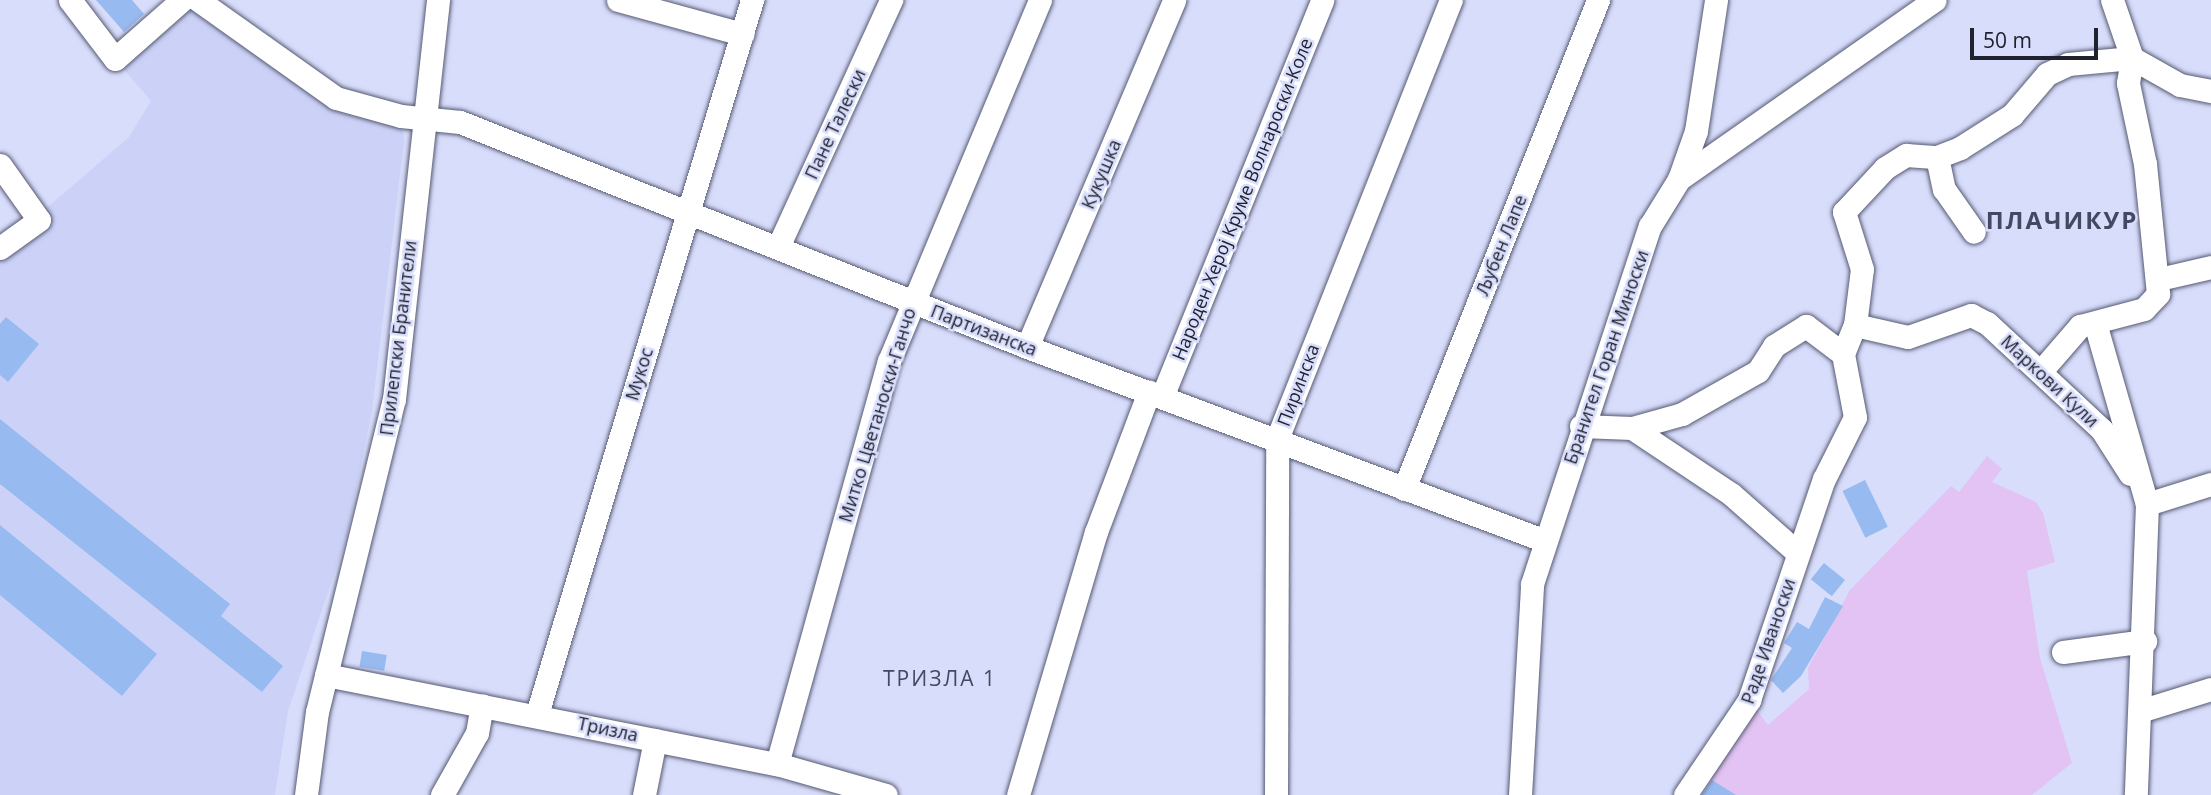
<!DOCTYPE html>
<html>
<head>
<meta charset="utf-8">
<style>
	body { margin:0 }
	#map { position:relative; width:2211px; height:795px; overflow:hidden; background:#d8ddfb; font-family:"Open Sans",sans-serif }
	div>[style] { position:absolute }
	.built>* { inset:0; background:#ccd2f7 }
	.green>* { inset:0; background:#e2c3f3 }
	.building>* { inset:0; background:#97baf0; transform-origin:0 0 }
	.roads { filter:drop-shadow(0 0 2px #565a73) drop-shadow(0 0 2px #565a73) }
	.minor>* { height:23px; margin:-11.5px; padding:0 11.5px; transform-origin:11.5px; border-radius:11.5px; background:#fff }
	span { translate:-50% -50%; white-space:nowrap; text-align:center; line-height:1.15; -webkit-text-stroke:5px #d8ddfb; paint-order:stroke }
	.street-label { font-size:18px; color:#20222d }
	.quarter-label { font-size:21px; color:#444860; letter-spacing:2px }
	.district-label { font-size:24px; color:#444860; font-weight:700; letter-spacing:2px }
	.scale { position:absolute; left:1970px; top:28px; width:128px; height:32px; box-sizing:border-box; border:4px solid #20222d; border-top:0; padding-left:9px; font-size:21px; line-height:24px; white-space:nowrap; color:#20222d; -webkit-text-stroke:5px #d8ddfb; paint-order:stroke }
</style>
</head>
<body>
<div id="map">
	<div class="built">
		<i style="clip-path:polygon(182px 0,336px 98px,401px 116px,404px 141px,372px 411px,347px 536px,288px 711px,275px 795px,0 795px,0 248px,129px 137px,151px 101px,115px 59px)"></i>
	</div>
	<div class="green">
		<i style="clip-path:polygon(1987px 456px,2002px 469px,1992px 482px,2036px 502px,2043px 513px,2055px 562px,2027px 571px,2040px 658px,2072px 763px,2032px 795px,1718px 795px,1722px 787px,1697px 772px,1749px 700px,1768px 725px,1809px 689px,1808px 668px,1850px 590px,1951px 486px,1959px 492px)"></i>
	</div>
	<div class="building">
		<i style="clip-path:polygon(96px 0,132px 0,144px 14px,124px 32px)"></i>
		<i style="clip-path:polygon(6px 317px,39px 344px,8px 382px,0 375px,0 324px)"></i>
		<i style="clip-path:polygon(0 419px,230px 604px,221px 616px,283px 666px,262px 692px,0 484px)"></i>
		<i style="left:1865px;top:480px;width:52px;height:25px;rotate:64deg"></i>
		<i style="clip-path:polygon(0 525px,157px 654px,122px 696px,0 595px)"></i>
		<i style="left:1824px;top:563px;width:27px;height:21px;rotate:39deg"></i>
		<i style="clip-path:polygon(1825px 597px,1843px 606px,1801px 676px,1783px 693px,1771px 680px,1792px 648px,1784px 643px,1797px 622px,1809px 629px)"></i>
		<i style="left:362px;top:651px;width:25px;height:16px;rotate:9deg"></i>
		<i style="clip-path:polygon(1712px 780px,1736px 795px,1702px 795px)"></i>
	</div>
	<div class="roads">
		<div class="minor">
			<i style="left:70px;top:0;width:74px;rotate:52.7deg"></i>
			<i style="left:115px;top:59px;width:89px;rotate:-41.4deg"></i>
			<i style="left:198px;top:0;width:169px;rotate:35.4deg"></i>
			<i style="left:336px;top:98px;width:67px;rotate:15.5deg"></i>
			<i style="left:401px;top:116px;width:59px;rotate:5.8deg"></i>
			<i style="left:460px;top:122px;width:610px;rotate:21.64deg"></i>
			<i style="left:1027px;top:347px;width:551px;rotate:20.51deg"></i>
			<i style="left:618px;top:0;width:129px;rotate:15.3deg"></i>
			<i style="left:1937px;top:157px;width:33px;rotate:78deg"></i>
			<i style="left:1944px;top:189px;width:52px;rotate:55.1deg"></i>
			<i style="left:0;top:165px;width:67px;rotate:54.7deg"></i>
			<i style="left:39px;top:220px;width:48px;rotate:144.3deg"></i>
			<i style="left:1679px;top:179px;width:312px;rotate:-35deg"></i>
			<i style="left:778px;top:247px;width:272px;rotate:-65.4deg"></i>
			<i style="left:2159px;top:279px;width:53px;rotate:-13deg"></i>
			<i style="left:2095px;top:323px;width:188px;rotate:74deg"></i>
			<i style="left:2147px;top:504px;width:291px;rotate:92.2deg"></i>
			<i style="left:1855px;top:325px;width:54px;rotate:12.8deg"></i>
			<i style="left:1908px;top:337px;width:67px;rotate:-19.2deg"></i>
			<i style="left:1971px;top:315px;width:18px;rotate:27deg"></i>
			<i style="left:1987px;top:323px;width:157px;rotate:42.9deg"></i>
			<i style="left:2102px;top:430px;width:52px;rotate:57.5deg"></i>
			<i style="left:1027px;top:347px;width:377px;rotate:-67deg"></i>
			<i style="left:2041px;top:371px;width:60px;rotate:-49.1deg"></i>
			<i style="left:2080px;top:326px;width:66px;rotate:-14.9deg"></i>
			<i style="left:2144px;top:309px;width:21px;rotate:-47deg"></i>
			<i style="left:2158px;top:294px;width:131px;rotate:-95.7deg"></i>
			<i style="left:2145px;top:164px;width:83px;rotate:-101.9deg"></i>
			<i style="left:2128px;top:83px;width:25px;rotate:-81deg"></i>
			<i style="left:2132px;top:58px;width:61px;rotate:-109deg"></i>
			<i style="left:1162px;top:397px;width:428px;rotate:-68deg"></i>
			<i style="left:1581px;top:426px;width:51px;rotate:2.2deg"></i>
			<i style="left:1632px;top:428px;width:52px;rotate:-15.6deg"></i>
			<i style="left:1682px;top:414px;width:87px;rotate:-29.5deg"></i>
			<i style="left:1758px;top:371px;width:30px;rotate:-57deg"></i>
			<i style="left:1774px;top:346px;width:38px;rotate:-32deg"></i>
			<i style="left:1806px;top:326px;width:46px;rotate:37.1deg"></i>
			<i style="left:1632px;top:428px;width:119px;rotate:33.7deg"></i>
			<i style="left:1731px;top:494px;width:89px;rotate:41.4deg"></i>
			<i style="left:1404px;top:489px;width:526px;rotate:-68.36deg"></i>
			<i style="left:2147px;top:504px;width:67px;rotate:-17.4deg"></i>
			<i style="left:2063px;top:652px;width:83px;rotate:-7.6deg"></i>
			<i style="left:326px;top:675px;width:460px;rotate:11.2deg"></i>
			<i style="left:777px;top:764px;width:113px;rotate:15.9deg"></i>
			<i style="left:2143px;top:710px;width:71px;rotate:-17.2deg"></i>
			<i style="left:537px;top:714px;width:746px;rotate:-73.24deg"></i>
			<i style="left:777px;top:764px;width:418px;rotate:-74.5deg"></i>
			<i style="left:889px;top:361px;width:391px;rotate:-67.3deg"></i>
			<i style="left:306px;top:795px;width:84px;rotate:-82.5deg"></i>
			<i style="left:317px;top:712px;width:322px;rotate:-76.2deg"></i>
			<i style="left:394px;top:399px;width:401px;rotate:-83.7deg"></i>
			<i style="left:442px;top:795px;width:71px;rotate:-60.6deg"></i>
			<i style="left:477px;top:733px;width:28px;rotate:-80deg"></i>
			<i style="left:644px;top:795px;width:56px;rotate:-78.7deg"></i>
			<i style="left:1018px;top:795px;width:274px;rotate:-73.5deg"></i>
			<i style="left:1096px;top:532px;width:150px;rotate:-69.3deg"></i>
			<i style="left:1276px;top:795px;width:356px;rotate:-89.8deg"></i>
			<i style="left:1277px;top:439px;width:472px;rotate:-68.4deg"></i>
			<i style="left:1520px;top:795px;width:211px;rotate:-86.7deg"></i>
			<i style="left:1532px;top:584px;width:377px;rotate:-71.8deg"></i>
			<i style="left:1650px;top:226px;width:55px;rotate:-58.3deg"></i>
			<i style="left:1679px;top:179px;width:51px;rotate:-70.5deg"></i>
			<i style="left:1696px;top:131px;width:133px;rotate:-81.3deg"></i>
			<i style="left:1685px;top:795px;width:115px;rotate:-56deg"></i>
			<i style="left:1749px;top:700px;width:233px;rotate:-71.3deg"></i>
			<i style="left:1824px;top:479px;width:69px;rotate:-63.4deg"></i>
			<i style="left:1855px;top:417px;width:64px;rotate:-100.8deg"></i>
			<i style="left:1843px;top:354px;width:31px;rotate:-68deg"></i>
			<i style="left:1855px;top:325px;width:56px;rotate:-82.9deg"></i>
			<i style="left:1862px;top:269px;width:60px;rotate:-107.5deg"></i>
			<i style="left:1844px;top:212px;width:60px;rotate:-47deg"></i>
			<i style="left:1885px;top:168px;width:25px;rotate:-32deg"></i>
			<i style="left:1906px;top:155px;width:31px;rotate:4deg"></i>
			<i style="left:1937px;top:157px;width:25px;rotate:-21deg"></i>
			<i style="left:1960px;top:148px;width:62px;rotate:-32.4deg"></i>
			<i style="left:2012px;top:115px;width:54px;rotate:-49.5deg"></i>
			<i style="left:2047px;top:74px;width:23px;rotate:-25deg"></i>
			<i style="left:2068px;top:64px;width:64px;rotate:-5.4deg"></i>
			<i style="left:2132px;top:58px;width:55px;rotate:29.4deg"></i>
			<i style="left:2180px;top:85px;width:32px;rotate:11deg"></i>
		</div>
	</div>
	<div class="street-label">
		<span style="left:835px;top:124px;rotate:-65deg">Пане Талески</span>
		<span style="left:1101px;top:174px;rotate:-67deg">Кукушка</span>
		<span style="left:1242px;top:199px;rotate:-68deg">Народен Херој Круме Волнароски-Коле</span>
		<span style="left:1501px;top:245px;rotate:-68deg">Љубен Лапе</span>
		<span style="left:984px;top:330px;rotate:21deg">Партизанска</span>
		<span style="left:398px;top:338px;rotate:-83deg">Прилепски Бранители</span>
		<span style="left:1606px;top:357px;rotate:-71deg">Бранител Горан Миноски</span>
		<span style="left:639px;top:374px;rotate:-73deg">Мукос</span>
		<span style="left:2050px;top:381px;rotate:43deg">Маркови Кули</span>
		<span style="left:1298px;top:385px;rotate:-69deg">Пиринска</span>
		<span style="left:877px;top:415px;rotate:-73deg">Митко Цветаноски-Ганчо</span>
		<span style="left:1768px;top:641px;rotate:-71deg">Раде Иваноски</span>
		<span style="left:608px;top:729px;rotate:12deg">Тризла</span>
	</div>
	<div class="quarter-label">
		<span style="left:940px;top:678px">ТРИЗЛА 1</span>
	</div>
	<div class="district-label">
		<span style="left:2062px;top:220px">ПЛАЧИКУР</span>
	</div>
	<div class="scale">50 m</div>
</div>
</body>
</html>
